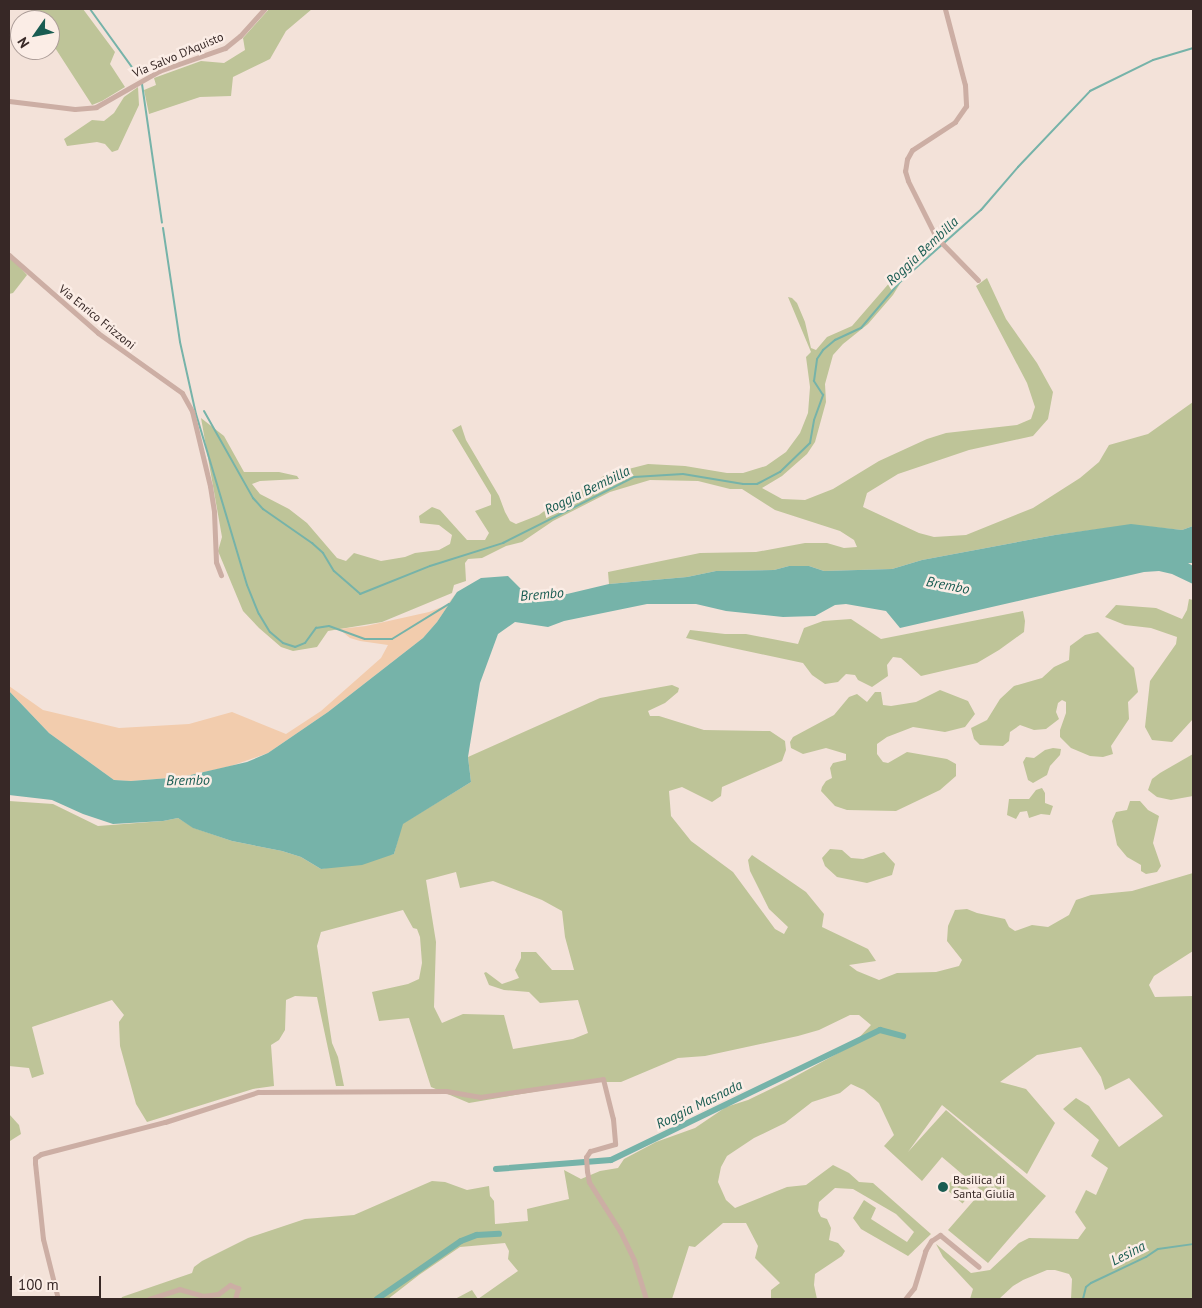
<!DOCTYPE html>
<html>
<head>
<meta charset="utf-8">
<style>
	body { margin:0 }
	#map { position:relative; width:1202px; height:1308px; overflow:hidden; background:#f3e2d9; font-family:"PT Sans",sans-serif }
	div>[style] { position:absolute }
	.green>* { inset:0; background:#bec498; transform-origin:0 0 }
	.sand>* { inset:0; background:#f2ccad }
	.water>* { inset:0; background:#76b3a9 }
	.stream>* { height:2px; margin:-1px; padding:0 1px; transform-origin:1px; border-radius:1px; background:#76b3a9 }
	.canal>* { height:6px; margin:-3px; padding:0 3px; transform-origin:3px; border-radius:3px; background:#76b3a9 }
	.street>* { height:5px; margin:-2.5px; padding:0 2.5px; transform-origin:2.5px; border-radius:2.5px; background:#ccaea4 }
	.dots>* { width:14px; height:14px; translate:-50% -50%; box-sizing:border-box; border:2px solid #fbede6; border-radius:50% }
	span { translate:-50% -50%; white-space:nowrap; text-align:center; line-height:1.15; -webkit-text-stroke:5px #fbede6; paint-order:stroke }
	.street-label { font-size:12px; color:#372826 }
	.poi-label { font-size:12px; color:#372826 }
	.left { translate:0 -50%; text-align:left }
	.water-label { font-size:14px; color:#195c52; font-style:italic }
	.frame { position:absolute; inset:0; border:10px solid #372826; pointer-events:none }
	.north { position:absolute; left:10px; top:10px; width:50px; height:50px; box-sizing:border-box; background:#fbede6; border:1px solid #ad9e99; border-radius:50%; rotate:237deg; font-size:14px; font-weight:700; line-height:20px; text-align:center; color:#372826 }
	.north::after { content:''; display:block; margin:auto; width:18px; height:22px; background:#195c52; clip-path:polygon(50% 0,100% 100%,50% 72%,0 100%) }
	.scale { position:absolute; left:10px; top:1276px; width:91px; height:22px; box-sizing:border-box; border:2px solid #372826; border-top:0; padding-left:6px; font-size:15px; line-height:18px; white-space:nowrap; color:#372826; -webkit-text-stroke:4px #fbede6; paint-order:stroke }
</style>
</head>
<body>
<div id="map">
	<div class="green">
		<i style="clip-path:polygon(30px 9px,83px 9px,115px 52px,110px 64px,125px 87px,102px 101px,92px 105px,50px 40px,50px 20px,37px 20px)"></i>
		<i style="clip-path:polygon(269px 9px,312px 9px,286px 31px,270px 59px,233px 77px,231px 96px,200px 97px,149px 114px,144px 90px,156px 85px,154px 78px,201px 61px,224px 63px,245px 50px,243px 38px)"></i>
		<i style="clip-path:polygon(138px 87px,139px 105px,118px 150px,112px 152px,105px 144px,97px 142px,67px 146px,64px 139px,92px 120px,104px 121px,114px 113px,124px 97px)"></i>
		<i style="clip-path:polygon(926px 248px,931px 252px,901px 282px,893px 295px,868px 324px,843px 344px,833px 355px,825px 384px,826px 402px,815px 442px,807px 454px,782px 476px,762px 488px,782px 499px,805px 500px,833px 489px,879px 461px,927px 439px,946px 433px,1017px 425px,1031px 419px,1035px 407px,1027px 383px,976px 286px,987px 278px,1006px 319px,1037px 363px,1053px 392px,1048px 419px,1033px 436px,969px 450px,898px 474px,867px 493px,863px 507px,919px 533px,934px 537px,966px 535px,1033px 508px,1080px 478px,1099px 462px,1109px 445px,1148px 434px,1193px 402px,1193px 526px,1182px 530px,1131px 525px,1055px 535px,922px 560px,892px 569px,824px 571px,809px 566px,789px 566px,774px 570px,716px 571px,687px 577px,609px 584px,608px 572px,700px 553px,756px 552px,805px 543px,827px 543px,844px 548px,857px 547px,854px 540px,840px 531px,775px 510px,742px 489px,730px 489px,698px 481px,650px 480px,610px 492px,553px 521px,522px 542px,506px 546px,482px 558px,468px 559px,465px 563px,466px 581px,454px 585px,452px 593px,382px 622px,328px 631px,317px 647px,293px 651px,281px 647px,259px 628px,243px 611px,218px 551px,222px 537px,201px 418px,224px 436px,244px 472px,279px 472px,297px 476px,299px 479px,260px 481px,252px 484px,260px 494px,289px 509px,307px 523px,337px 558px,346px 561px,354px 553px,381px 561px,405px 557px,415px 553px,439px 550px,450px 544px,452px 535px,439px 525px,420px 523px,419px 516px,432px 507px,440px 510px,467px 540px,485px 540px,489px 533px,475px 511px,491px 505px,491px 495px,452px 430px,461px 425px,466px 440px,499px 496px,505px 512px,510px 521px,516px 524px,539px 515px,559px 500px,591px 485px,605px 475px,648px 464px,685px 466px,727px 473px,743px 473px,766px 466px,786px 452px,800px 433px,808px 413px,810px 387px,806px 357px,811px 352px,788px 297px,792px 298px,797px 303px,805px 322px,811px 348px,816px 350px,827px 337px,852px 326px,891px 281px)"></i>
		<i style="clip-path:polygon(9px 255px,27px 275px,13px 293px,9px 294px)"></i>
		<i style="clip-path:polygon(1189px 599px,1193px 600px,1193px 719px,1172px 742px,1152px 740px,1145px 727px,1150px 681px,1176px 644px,1177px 637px,1151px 628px,1125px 625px,1105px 617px,1116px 605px,1156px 608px,1182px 619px,1187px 610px)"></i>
		<i style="clip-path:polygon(1023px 611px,1025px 621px,1024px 632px,999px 650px,977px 663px,921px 676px,901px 658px,893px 657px,887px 665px,888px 676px,872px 687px,858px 680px,855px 675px,846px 674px,838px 682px,825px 684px,812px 675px,803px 663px,686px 638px,690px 630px,725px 634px,746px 634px,798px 644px,804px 628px,823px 621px,851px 619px,881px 639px)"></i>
		<i style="clip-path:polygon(1098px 632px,1134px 668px,1138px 692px,1128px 702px,1129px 719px,1111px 746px,1113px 754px,1103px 757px,1090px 756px,1071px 748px,1060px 737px,1060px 730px,1066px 713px,1066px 702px,1062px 700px,1058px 703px,1056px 712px,1059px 719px,1046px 729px,1034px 730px,1020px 725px,1010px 732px,1009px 741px,1003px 746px,980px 745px,974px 739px,971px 728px,987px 720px,1000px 699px,1014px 686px,1042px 678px,1054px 667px,1069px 660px,1070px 646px,1085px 635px)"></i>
		<i style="clip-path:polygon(evenodd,672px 685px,679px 688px,678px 692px,665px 703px,648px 711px,650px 716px,659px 716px,704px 730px,770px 731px,785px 741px,786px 750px,782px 761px,722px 787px,721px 796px,712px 802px,682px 787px,669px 791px,671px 816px,691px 841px,733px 872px,775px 929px,784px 934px,788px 927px,769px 909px,750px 871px,748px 860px,752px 855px,806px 892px,824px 914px,822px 927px,868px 949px,876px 961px,849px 965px,857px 971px,879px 980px,897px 973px,936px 972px,959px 966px,962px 960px,947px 941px,948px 926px,955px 910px,967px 909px,977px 913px,1005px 919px,1009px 927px,1015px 931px,1032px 925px,1048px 927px,1069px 915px,1076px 900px,1091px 895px,1132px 891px,1193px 873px,1193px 951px,1154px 976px,1149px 985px,1155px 997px,1193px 996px,1193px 1299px,1071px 1299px,1072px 1279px,1069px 1274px,1055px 1270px,1047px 1270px,1023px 1280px,1013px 1286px,999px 1299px,970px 1299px,973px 1289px,943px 1257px,936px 1244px,971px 1273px,990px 1270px,1019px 1243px,1029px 1238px,1078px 1239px,1086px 1228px,1075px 1212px,1086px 1190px,1096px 1195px,1108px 1168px,1091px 1156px,1099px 1140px,1063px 1109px,1076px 1098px,1089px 1106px,1119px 1147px,1163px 1116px,1129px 1078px,1105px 1090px,1101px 1077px,1081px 1047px,1037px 1055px,1000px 1082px,1026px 1089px,1055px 1123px,1027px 1174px,942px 1105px,908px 1152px,946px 1110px,1046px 1196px,988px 1263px,948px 1230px,982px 1191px,942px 1157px,922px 1181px,884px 1146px,894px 1135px,879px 1103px,864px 1090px,851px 1084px,840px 1093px,812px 1102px,785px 1123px,754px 1138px,727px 1156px,721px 1167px,718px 1182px,726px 1200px,735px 1208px,787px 1187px,806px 1185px,833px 1165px,849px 1173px,859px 1182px,873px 1183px,931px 1234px,908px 1256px,861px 1229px,853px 1218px,864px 1200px,876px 1208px,871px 1219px,907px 1242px,914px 1232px,896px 1214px,853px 1189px,835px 1188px,819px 1202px,818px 1211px,821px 1217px,827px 1219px,831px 1228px,829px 1240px,838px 1243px,845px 1251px,842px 1256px,815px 1274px,814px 1285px,817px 1299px,771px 1299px,771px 1290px,780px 1283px,755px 1258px,758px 1246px,746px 1223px,723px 1223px,695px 1247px,689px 1246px,672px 1299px,455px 1299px,472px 1290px,478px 1299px,518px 1271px,508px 1259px,509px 1251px,505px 1243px,460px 1247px,419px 1275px,388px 1299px,121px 1299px,122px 1297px,192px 1273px,194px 1267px,202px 1261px,248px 1238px,305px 1219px,354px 1215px,432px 1181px,445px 1182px,467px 1190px,489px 1186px,490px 1196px,494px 1201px,495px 1224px,528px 1221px,527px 1209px,569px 1199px,564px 1170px,581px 1179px,600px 1171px,618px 1168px,624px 1159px,656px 1142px,695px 1128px,726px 1107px,748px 1100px,787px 1081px,851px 1046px,871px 1025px,859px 1015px,850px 1015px,819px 1030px,798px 1036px,705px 1056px,678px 1058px,621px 1082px,592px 1082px,469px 1103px,431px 1087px,409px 1018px,379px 1021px,372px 992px,408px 984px,419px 979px,422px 963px,420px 937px,417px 929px,413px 928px,403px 910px,321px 932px,317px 946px,332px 1043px,338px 1057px,344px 1086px,336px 1086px,317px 997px,295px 996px,286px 1000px,285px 1030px,279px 1040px,271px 1045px,274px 1086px,253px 1089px,147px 1122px,136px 1104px,120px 1046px,119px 1022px,124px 1015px,112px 1000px,32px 1027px,44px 1074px,32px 1078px,29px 1068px,9px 1066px,9px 801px,53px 804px,98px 826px,163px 821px,178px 818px,194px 828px,232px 841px,282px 851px,301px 857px,321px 869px,394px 854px,402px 824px,471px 782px,468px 757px,600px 698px,672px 685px,456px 872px,460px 888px,493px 881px,542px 900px,562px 911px,565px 937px,574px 970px,552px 970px,536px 952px,521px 952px,521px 958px,515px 970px,519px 978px,502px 984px,486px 972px,484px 973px,489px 985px,504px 990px,529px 992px,540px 1003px,578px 1000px,588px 1033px,573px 1039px,513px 1049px,504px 1015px,463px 1014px,442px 1023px,434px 1007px,436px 942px,426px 880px,456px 872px)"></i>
		<i style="clip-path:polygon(940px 690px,968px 701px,975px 714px,965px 727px,945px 732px,913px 727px,887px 737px,877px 744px,877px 754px,883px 762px,888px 763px,907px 752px,947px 759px,956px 764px,956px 776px,940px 790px,896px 811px,847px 810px,835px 806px,821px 791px,822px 787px,826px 781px,832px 778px,830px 768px,833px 763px,846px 760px,846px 754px,826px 748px,803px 754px,791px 748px,790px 742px,793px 737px,834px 715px,849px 697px,857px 694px,867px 702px,875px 692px,881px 692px,883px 705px,891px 706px,916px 702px)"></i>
		<i style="clip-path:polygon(1053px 748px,1061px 749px,1060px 755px,1050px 766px,1047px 775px,1033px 783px,1028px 780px,1023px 762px,1026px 757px,1034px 758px,1045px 750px)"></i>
		<i style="clip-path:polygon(1193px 754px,1193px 796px,1171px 800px,1157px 797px,1148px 790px,1152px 779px,1160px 773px)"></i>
		<i style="clip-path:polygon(1042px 788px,1045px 793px,1045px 803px,1053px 806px,1050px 815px,1041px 814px,1029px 818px,1027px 811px,1020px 812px,1016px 819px,1007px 815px,1009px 799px,1029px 799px,1036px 790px)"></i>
		<i style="clip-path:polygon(1130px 801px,1140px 801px,1148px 810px,1159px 816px,1153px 843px,1161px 866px,1157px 872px,1146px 874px,1141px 871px,1141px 865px,1127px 857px,1117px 845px,1112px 821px,1116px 812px,1127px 810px)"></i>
		<i style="clip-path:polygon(830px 849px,842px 850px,851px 858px,863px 859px,884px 852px,895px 864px,892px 875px,867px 883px,837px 877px,825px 866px,822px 858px)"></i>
		<i style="clip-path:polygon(9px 1114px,19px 1125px,21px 1134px,10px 1141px)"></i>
		<i style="left:955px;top:1177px;width:23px;height:15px;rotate:41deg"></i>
	</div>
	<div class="sand">
		<i style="clip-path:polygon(457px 592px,437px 622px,423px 638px,328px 712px,268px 753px,231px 766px,182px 777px,131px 781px,114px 780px,49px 733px,9px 691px,9px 686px,43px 710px,119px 728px,189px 724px,232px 712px,286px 734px,321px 711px,381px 658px,388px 645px,360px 641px,350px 638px,339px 629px,366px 626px,429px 612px,447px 605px)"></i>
	</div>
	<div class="water">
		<i style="clip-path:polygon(1131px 524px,1182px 530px,1193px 526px,1193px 563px,1188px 563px,1193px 566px,1193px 584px,1172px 574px,1159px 571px,1144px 572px,900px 628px,886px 611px,846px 604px,835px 605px,815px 616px,783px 617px,726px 611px,696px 604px,647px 604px,564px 621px,548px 627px,515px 622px,498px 634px,480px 683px,468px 757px,471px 782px,403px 824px,394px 854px,362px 865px,321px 869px,301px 857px,282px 851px,232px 841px,193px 828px,178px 818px,163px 821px,113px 824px,83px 814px,52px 800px,9px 795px,9px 691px,49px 733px,114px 780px,131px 781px,182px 777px,247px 762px,268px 753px,328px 712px,423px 638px,437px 622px,457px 592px,481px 578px,508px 576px,522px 590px,534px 596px,567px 594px,609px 584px,687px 577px,716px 571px,774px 570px,789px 566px,809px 566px,824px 571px,892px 569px,922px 560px,1055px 535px)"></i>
	</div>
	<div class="stream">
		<i style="left:90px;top:9px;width:84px;rotate:54.2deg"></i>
		<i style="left:142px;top:84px;width:140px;rotate:81.8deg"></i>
		<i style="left:163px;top:228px;width:115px;rotate:81.5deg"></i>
		<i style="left:180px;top:342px;width:74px;rotate:77.5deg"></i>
		<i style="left:196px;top:414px;width:178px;rotate:73.4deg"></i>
		<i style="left:247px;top:585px;width:31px;rotate:68deg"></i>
		<i style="left:259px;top:614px;width:21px;rotate:59deg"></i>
		<i style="left:270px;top:632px;width:17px;rotate:40deg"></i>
		<i style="left:283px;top:643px;width:13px;rotate:18deg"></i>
		<i style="left:295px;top:647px;width:11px;rotate:-22deg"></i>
		<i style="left:305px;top:643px;width:19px;rotate:-54deg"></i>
		<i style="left:316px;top:628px;width:13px;rotate:-9deg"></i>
		<i style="left:329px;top:626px;width:38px;rotate:20deg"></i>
		<i style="left:365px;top:639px;width:27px"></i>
		<i style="left:392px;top:639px;width:67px;rotate:-31.6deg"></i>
		<i style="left:204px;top:411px;width:100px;rotate:60.6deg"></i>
		<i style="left:253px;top:498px;width:15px;rotate:48deg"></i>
		<i style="left:263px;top:509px;width:60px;rotate:34.8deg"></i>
		<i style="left:312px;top:543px;width:15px;rotate:42deg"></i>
		<i style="left:323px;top:553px;width:21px;rotate:59deg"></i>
		<i style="left:334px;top:571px;width:35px;rotate:41deg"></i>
		<i style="left:360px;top:594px;width:75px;rotate:-21.8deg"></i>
		<i style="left:430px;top:566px;width:77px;rotate:-17.5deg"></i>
		<i style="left:503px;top:543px;width:147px;rotate:-26.7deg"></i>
		<i style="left:634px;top:477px;width:49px;rotate:-3.5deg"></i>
		<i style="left:683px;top:474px;width:61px;rotate:9.5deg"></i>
		<i style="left:743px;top:484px;width:14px"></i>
		<i style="left:757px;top:484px;width:26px;rotate:-28deg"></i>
		<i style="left:780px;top:472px;width:42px;rotate:-44deg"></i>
		<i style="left:810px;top:443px;width:23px;rotate:-80deg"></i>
		<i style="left:814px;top:420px;width:27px;rotate:-70deg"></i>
		<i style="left:823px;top:395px;width:17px;rotate:-123deg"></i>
		<i style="left:814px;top:381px;width:22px;rotate:-82deg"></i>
		<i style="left:817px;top:359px;width:11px;rotate:-56deg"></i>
		<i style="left:823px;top:350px;width:16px;rotate:-40deg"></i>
		<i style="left:835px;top:340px;width:29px;rotate:-25deg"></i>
		<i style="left:861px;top:328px;width:59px;rotate:-49.8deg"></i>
		<i style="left:899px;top:283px;width:110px;rotate:-41.7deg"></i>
		<i style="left:981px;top:210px;width:57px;rotate:-49.3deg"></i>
		<i style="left:1018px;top:167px;width:105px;rotate:-46.5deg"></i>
		<i style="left:1090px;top:91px;width:70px;rotate:-26.2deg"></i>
		<i style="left:1153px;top:60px;width:42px;rotate:-16.7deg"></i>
		<i style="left:1083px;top:1299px;width:12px;rotate:-76deg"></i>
		<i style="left:1086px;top:1287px;width:6px;rotate:-39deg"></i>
		<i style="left:1091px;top:1283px;width:61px;rotate:-25.3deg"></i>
		<i style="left:1146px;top:1257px;width:14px;rotate:-34deg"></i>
		<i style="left:1158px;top:1249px;width:35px;rotate:-8deg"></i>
	</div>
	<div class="canal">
		<i style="left:496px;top:1169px;width:115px;rotate:-4.5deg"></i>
		<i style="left:611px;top:1160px;width:299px;rotate:-25.8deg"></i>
		<i style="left:880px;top:1030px;width:24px;rotate:15deg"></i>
		<i style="left:377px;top:1299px;width:102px;rotate:-34.6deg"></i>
		<i style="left:461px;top:1241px;width:17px;rotate:-21deg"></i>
		<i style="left:477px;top:1235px;width:22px;rotate:-3deg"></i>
	</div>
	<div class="street">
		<i style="left:945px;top:9px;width:79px;rotate:75.3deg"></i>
		<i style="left:965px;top:85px;width:21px;rotate:87deg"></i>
		<i style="left:966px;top:106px;width:19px;rotate:125deg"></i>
		<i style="left:955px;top:122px;width:51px;rotate:146.9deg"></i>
		<i style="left:912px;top:150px;width:10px;rotate:119deg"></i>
		<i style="left:907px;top:159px;width:12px;rotate:99deg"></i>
		<i style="left:905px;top:171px;width:10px;rotate:73deg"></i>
		<i style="left:908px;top:181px;width:63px;rotate:63.4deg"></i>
		<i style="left:936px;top:237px;width:60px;rotate:45.7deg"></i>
		<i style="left:9px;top:101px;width:66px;rotate:6.9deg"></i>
		<i style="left:75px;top:109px;width:21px;rotate:-5deg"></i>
		<i style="left:96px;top:107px;width:73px;rotate:-29.7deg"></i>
		<i style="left:159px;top:71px;width:70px;rotate:-19.2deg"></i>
		<i style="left:225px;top:48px;width:19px;rotate:-39deg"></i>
		<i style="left:240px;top:36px;width:36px;rotate:-48deg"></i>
		<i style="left:9px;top:255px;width:118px;rotate:41.2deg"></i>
		<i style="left:98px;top:333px;width:103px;rotate:35.5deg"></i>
		<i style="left:182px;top:393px;width:21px;rotate:61deg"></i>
		<i style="left:192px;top:411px;width:77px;rotate:76.5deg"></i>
		<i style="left:210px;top:486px;width:26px;rotate:81deg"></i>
		<i style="left:214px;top:512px;width:50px;rotate:87.7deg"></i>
		<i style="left:216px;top:562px;width:14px;rotate:69deg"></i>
		<i style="left:58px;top:1299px;width:62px;rotate:-104deg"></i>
		<i style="left:43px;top:1239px;width:76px;rotate:-96deg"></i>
		<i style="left:35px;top:1163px;width:5px;rotate:-90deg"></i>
		<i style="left:35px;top:1158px;width:7px;rotate:-34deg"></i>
		<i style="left:41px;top:1154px;width:128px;rotate:-14.5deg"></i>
		<i style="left:165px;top:1122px;width:98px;rotate:-17.9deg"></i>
		<i style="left:258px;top:1092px;width:188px;rotate:-0.3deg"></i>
		<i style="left:446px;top:1091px;width:35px;rotate:10deg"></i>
		<i style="left:480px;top:1097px;width:124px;rotate:-8.3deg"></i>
		<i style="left:603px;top:1079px;width:41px;rotate:76deg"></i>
		<i style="left:613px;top:1119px;width:25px;rotate:85deg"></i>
		<i style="left:615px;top:1144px;width:26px;rotate:164deg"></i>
		<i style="left:590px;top:1151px;width:7px;rotate:124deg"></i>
		<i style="left:586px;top:1157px;width:14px;rotate:86deg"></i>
		<i style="left:587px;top:1171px;width:11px;rotate:80deg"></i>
		<i style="left:589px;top:1182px;width:58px;rotate:57.7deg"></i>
		<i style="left:620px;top:1231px;width:32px;rotate:64deg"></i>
		<i style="left:634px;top:1260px;width:41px;rotate:72.9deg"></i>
		<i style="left:149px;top:1299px;width:32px;rotate:-18deg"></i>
		<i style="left:179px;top:1289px;width:25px;rotate:16deg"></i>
		<i style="left:203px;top:1296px;width:15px;rotate:-8deg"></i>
		<i style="left:218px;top:1294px;width:15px;rotate:-37deg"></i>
		<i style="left:230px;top:1285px;width:9px;rotate:21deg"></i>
		<i style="left:238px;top:1288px;width:11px;rotate:105deg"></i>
		<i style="left:905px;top:1299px;width:14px;rotate:-51deg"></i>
		<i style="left:914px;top:1288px;width:39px;rotate:-73deg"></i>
		<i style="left:925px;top:1251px;width:12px;rotate:-59deg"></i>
		<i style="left:931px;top:1241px;width:11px;rotate:-34deg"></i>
		<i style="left:940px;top:1235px;width:50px;rotate:39.4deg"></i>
	</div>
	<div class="dots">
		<i style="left:943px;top:1187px;background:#195c52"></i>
	</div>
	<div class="street-label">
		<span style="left:178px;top:55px;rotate:-23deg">Via Salvo D'Aquisto</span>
		<span style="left:97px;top:317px;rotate:39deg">Via Enrico Frizzoni</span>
	</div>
	<div class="poi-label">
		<span class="left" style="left:953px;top:1187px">Basilica di<br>Santa Giulia</span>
	</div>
	<div class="water-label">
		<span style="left:922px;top:251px;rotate:-43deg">Roggia Bembilla</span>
		<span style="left:587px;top:490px;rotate:-26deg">Roggia Bembilla</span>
		<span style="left:948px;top:585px;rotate:11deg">Brembo</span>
		<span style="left:542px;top:594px;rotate:-5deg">Brembo</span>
		<span style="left:188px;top:780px;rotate:-1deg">Brembo</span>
		<span style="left:699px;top:1104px;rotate:-26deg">Roggia Masnada</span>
		<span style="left:1128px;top:1253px;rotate:-27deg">Lesina</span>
	</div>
	<div class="frame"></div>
	<div class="north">N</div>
	<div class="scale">100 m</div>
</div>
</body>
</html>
